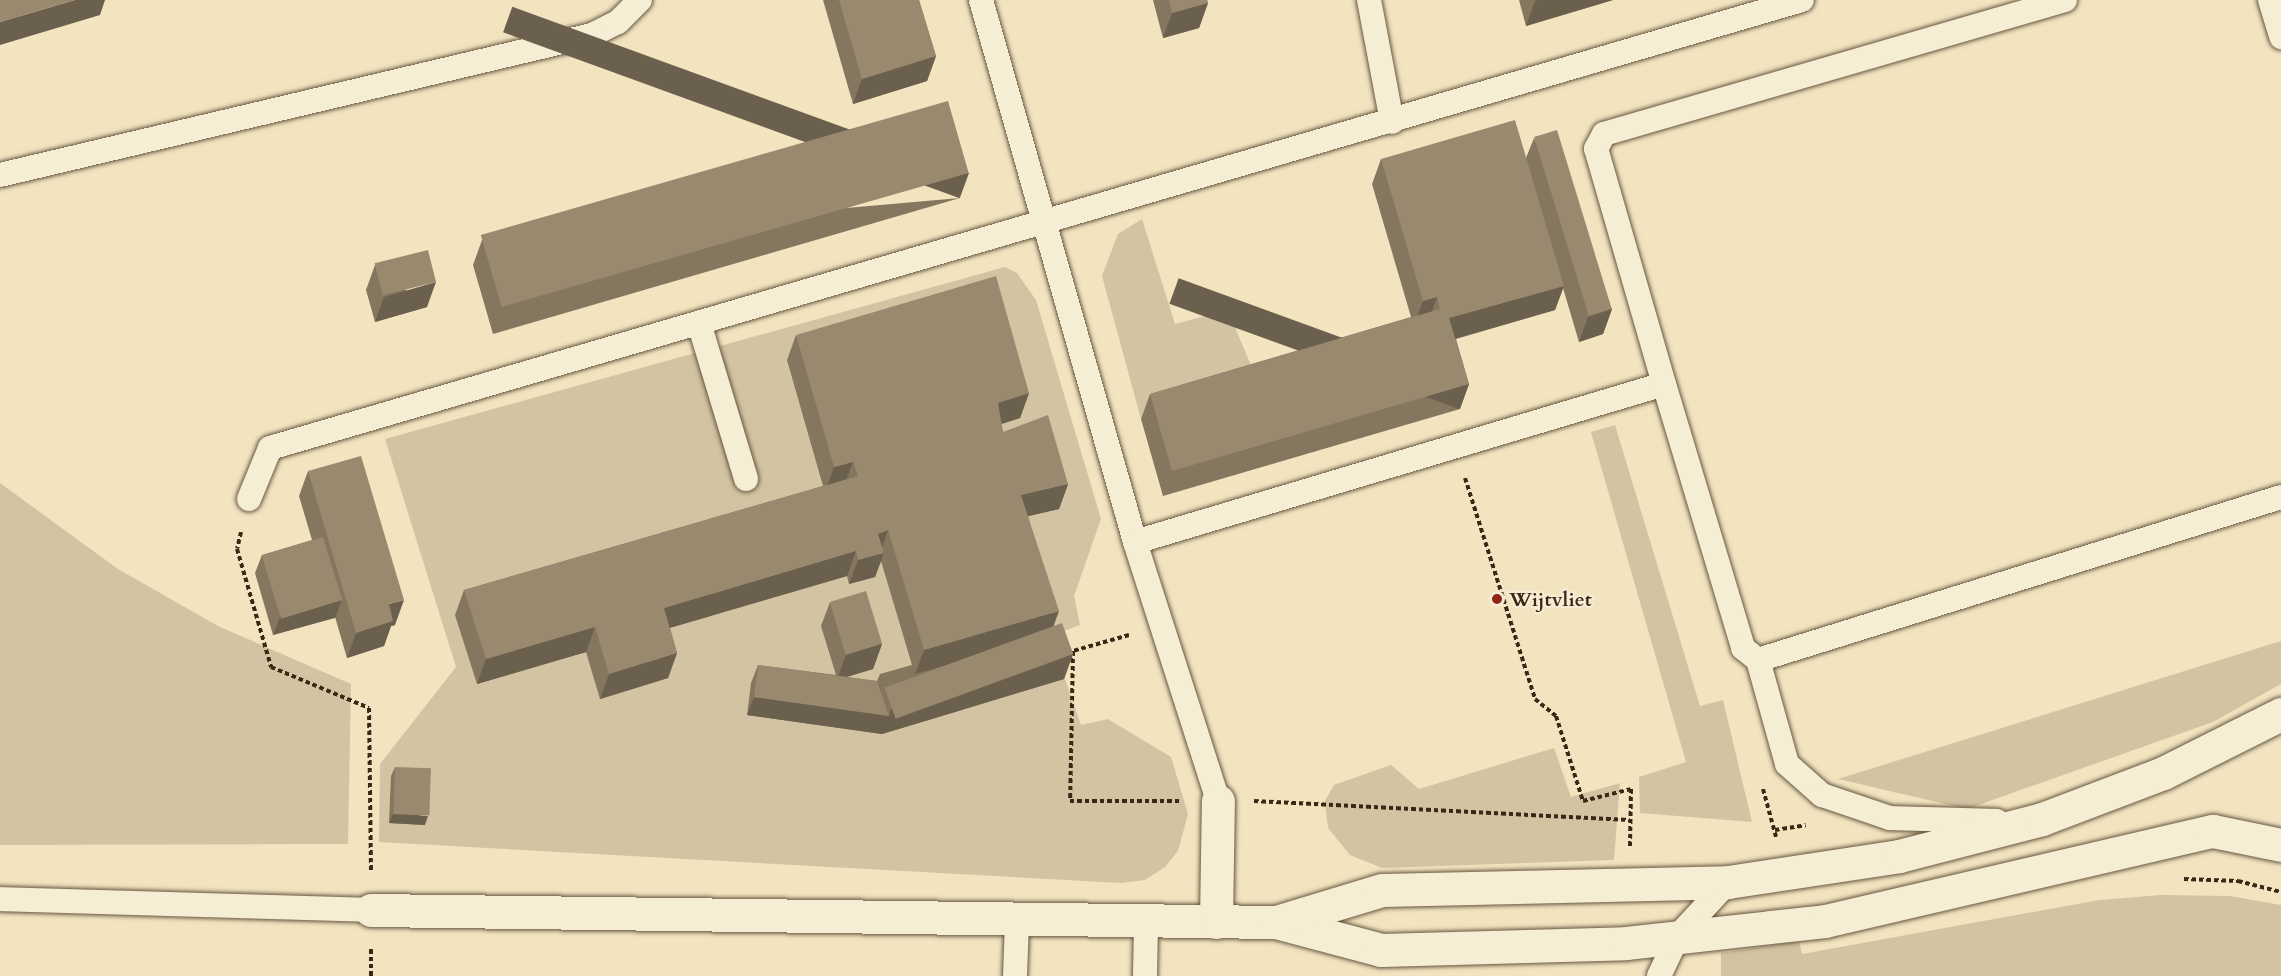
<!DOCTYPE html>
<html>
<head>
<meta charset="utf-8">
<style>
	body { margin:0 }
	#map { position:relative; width:2281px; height:976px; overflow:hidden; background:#f1e4bf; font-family:Cardo,serif }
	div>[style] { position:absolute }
	.green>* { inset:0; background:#d2c4a2 }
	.path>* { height:4px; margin-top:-2px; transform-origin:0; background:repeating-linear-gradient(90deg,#3a2716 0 4.5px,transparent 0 7.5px) }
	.roads { filter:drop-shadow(0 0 2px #685640) drop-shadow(0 0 2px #685640) }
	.lane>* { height:24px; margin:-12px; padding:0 12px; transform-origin:12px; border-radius:12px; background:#f6edd5 }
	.street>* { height:33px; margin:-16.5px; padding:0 16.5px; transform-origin:16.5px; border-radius:16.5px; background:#f6edd5 }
	.wall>* { inset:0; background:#84765f }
	.shaded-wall>* { inset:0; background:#6b604d; transform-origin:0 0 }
	.building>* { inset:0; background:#99896e; transform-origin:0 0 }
	.dots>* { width:16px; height:16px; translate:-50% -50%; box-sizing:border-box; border:3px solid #f6edd5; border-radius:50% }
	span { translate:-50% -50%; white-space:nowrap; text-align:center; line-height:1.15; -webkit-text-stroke:4.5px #f6edd5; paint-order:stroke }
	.poi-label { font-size:20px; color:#3a2716; font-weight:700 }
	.left { translate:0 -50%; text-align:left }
</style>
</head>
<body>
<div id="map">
	<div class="green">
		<i style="clip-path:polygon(1142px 219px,1175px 324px,1209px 315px,1231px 318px,1259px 384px,1141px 419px,1102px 276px,1118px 234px)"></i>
		<i style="clip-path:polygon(1005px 267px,1017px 273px,1036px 300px,1101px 519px,1074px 596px,1080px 625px,1050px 636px,1081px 725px,1108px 719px,1171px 757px,1188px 814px,1178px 851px,1165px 867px,1145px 880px,1121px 883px,379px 842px,380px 764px,456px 667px,385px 439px)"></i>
		<i style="clip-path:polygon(1615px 425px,1700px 706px,1723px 700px,1752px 822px,1640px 813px,1639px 777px,1686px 762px,1591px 432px)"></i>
		<i style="clip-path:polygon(0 483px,118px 569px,218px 626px,351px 684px,348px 844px,0 845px)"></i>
		<i style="clip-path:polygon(2281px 641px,2281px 684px,2213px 722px,1967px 809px,1838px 779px)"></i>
		<i style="clip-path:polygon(1554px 748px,1571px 797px,1620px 783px,1614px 860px,1382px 868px,1350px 855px,1328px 828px,1325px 801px,1334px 785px,1391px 765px,1419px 789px)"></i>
		<i style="clip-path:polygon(2161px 895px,2230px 896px,2281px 905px,2281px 976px,1721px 976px,1721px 953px,1799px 941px,1802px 954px,2099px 900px)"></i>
	</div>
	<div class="path">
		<i style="left:1465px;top:478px;width:232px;rotate:72.4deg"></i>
		<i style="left:1535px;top:699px;width:27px;rotate:39deg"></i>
		<i style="left:1556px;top:716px;width:89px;rotate:72.4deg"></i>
		<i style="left:1583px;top:801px;width:49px;rotate:-14deg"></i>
		<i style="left:1631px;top:789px;width:57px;rotate:91deg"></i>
		<i style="left:241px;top:532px;width:17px;rotate:103deg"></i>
		<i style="left:237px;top:549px;width:123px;rotate:73.9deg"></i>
		<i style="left:271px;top:667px;width:106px;rotate:22.7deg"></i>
		<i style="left:369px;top:708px;width:165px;rotate:89.3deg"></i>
		<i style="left:1129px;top:635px;width:58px;rotate:164.1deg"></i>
		<i style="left:1073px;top:651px;width:150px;rotate:91.1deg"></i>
		<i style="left:1070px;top:801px;width:111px"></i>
		<i style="left:1763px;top:789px;width:50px;rotate:74.8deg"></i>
		<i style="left:1254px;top:801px;width:376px;rotate:2.9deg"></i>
		<i style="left:1775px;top:830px;width:31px;rotate:-9deg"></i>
		<i style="left:2184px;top:879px;width:54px;rotate:2.1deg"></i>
		<i style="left:2238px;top:881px;width:44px;rotate:14.3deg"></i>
		<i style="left:371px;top:976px;width:29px;rotate:-90deg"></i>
	</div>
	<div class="roads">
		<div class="lane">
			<i style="left:981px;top:0;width:563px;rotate:74.14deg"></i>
			<i style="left:1135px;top:542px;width:272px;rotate:72.2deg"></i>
			<i style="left:1369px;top:0;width:124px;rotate:79.3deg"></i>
			<i style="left:2270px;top:0;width:39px;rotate:73deg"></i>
			<i style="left:0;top:175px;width:608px;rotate:-13.31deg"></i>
			<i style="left:592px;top:35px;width:29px;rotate:-27deg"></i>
			<i style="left:618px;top:22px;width:31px;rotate:-45deg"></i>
			<i style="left:699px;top:323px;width:163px;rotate:73.2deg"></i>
			<i style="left:1664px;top:384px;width:245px;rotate:-106.1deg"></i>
			<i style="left:1596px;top:149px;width:17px;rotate:-62deg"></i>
			<i style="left:1604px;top:134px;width:480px;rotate:-16.2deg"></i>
			<i style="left:249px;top:499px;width:55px;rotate:-67.6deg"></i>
			<i style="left:270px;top:448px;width:1596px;rotate:-16.3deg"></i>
			<i style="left:1135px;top:542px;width:552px;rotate:-16.63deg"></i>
			<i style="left:1664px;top:384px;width:276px;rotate:73.3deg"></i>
			<i style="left:1743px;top:648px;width:19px;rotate:39deg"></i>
			<i style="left:1758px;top:660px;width:108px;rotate:74.4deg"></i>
			<i style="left:1787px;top:764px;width:47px;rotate:41.5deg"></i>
			<i style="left:1822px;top:795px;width:72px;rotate:18.7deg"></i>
			<i style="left:1890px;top:818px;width:107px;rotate:1.6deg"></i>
			<i style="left:1758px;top:660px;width:548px;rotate:-17.31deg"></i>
			<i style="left:0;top:899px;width:371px;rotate:1.7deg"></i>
			<i style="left:1015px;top:976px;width:55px;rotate:-87.9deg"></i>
			<i style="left:1145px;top:976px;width:53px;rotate:-88.9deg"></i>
			<i style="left:1659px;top:976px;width:44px;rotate:-64.6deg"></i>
			<i style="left:1678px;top:936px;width:74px;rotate:-47.2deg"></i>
		</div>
		<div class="street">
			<i style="left:371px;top:910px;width:905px;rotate:0.76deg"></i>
			<i style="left:1276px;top:922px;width:109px;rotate:14.9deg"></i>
			<i style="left:1381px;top:950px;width:245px;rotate:-1.6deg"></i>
			<i style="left:1626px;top:943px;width:200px;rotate:-6.3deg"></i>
			<i style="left:1825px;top:921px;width:398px;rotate:-13.1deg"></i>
			<i style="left:2213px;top:831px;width:69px;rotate:11.6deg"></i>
			<i style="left:1216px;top:922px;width:121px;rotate:-89.1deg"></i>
			<i style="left:1276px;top:922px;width:111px;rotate:-16.8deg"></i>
			<i style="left:1382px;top:890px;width:346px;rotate:-1.3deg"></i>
			<i style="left:1728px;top:882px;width:173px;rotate:-8.6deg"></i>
			<i style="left:1899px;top:856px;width:148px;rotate:-14.5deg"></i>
			<i style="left:2042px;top:819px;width:129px;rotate:-20.8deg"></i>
			<i style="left:2163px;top:773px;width:132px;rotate:-26.6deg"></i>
		</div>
	</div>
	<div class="wall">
		<i style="clip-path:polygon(823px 0,919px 0,936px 56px,927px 81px,853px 104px)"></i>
		<i style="clip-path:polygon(1153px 0,1207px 0,1208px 3px,1199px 28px,1163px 38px)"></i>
		<i style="clip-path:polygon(1519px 0,1613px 0,1526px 26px)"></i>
		<i style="clip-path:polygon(1534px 138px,1612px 309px,1603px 334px,1579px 342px,1563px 288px,1555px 310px,1456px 339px,1469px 384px,1460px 409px,1163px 496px,1141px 419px,1150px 394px,1411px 317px,1372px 184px,1381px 159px,1526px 158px)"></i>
		<i style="clip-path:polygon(960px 198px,493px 334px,473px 265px,482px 240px)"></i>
		<i style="clip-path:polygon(375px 265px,427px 307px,375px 322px,366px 290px)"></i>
		<i style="clip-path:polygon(796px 335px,1029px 393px,1020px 418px,1001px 424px,1003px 432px,1068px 484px,1059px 509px,1028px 516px,1053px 625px,1073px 654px,1064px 679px,882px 734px,747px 715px,751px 683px,758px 665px,836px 675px,821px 626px,830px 602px,882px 644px,873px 669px,846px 677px,877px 681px,880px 674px,912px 665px,881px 561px,875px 577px,849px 584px,847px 576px,670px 628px,677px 653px,668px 678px,600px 699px,586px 652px,477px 684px,455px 615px,464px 590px,823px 486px,787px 360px)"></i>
		<i style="clip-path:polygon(308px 471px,395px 625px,391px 626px,384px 646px,347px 658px,335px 617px,273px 635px,255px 573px,262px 555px,312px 540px,299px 496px)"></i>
		<i style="clip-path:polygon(395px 767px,425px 825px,389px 823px,391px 776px)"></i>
	</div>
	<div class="shaded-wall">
		<i style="clip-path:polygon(75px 0,105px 0,100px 15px,0 45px,0 22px)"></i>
		<i style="clip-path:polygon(1539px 0,1613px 0,1526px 26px,1535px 1px)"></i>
		<i style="clip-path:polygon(1208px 3px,1199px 28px,1163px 38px,1172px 13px)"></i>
		<i style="clip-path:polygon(936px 56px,927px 81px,853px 104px,862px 79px)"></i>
		<i style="left:969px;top:173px;width:27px;height:486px;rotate:110deg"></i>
		<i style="clip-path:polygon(436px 282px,427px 307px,375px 322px,384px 297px)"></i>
		<i style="clip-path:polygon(1564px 286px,1555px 310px,1440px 343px,1449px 318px)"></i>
		<i style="clip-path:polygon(1437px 297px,1428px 322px,1414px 326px,1423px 301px)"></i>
		<i style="clip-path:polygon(1612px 309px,1603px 334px,1579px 342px,1588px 317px)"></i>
		<i style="left:1469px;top:384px;width:27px;height:309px;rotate:110deg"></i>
		<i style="clip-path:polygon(1029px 393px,1020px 418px,989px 428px,998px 403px)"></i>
		<i style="clip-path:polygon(853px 462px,844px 486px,825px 492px,834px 467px)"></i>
		<i style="clip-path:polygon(1068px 484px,1059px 509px,1012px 520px,1021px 495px)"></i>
		<i style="clip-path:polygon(888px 530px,880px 554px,884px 553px,875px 577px,849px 584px,858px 560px,878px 534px)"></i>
		<i style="clip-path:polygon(856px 551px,847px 576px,655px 632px,664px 608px)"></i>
		<i style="clip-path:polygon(342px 600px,335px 618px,273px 635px,280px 617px)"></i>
		<i style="clip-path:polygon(404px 600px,395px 625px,391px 626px,384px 646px,347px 658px,356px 633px,389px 604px)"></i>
		<i style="clip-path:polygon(1059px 611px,1050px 636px,915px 674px,924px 650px)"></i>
		<i style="clip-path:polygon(595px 627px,586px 652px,477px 684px,486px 659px)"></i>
		<i style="clip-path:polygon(882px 644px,873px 669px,837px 680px,846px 655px)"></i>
		<i style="clip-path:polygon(677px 653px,668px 678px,600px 699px,609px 674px)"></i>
		<i style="clip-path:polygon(1073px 654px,1064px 679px,882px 734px,747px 715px,754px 697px,889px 716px,891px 709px)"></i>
		<i style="clip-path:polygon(393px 814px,428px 816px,425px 825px,389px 823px)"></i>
	</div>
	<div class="building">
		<i style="clip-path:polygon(0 0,75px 0,0 22px)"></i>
		<i style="clip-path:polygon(839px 0,919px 0,936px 56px,862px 79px)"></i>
		<i style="clip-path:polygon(1169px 0,1207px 0,1208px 3px,1172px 13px)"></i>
		<i style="left:948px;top:101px;width:75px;height:486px;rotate:74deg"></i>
		<i style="clip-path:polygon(1515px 120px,1564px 286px,1449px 318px,1469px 384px,1172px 471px,1150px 394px,1440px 309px,1437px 297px,1423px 301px,1381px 159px)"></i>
		<i style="left:1557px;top:130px;width:187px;height:24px;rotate:73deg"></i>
		<i style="left:428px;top:250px;width:33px;height:55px;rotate:76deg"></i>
		<i style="clip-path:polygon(996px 276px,1029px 393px,998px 403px,1003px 432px,1048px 415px,1068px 484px,1021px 495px,1059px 611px,924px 650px,888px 530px,878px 534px,884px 553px,858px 560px,856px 551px,664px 608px,677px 653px,609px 674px,595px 627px,486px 659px,464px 590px,858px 476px,853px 462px,834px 467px,796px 335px)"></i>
		<i style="clip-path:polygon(361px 456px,404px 600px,389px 604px,393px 621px,356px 633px,308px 471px)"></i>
		<i style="left:323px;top:537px;width:66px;height:64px;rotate:73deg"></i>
		<i style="left:866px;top:591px;width:55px;height:38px;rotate:73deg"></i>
		<i style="left:1062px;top:623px;width:33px;height:189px;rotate:70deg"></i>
		<i style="clip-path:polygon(758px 665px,877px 681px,889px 716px,754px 697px)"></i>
		<i style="left:395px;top:767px;width:36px;height:47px;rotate:2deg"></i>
	</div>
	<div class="dots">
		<i style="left:1497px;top:599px;background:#8f2418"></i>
	</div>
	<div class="poi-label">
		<span class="left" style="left:1509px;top:599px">Wijtvliet</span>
	</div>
</div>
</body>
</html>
